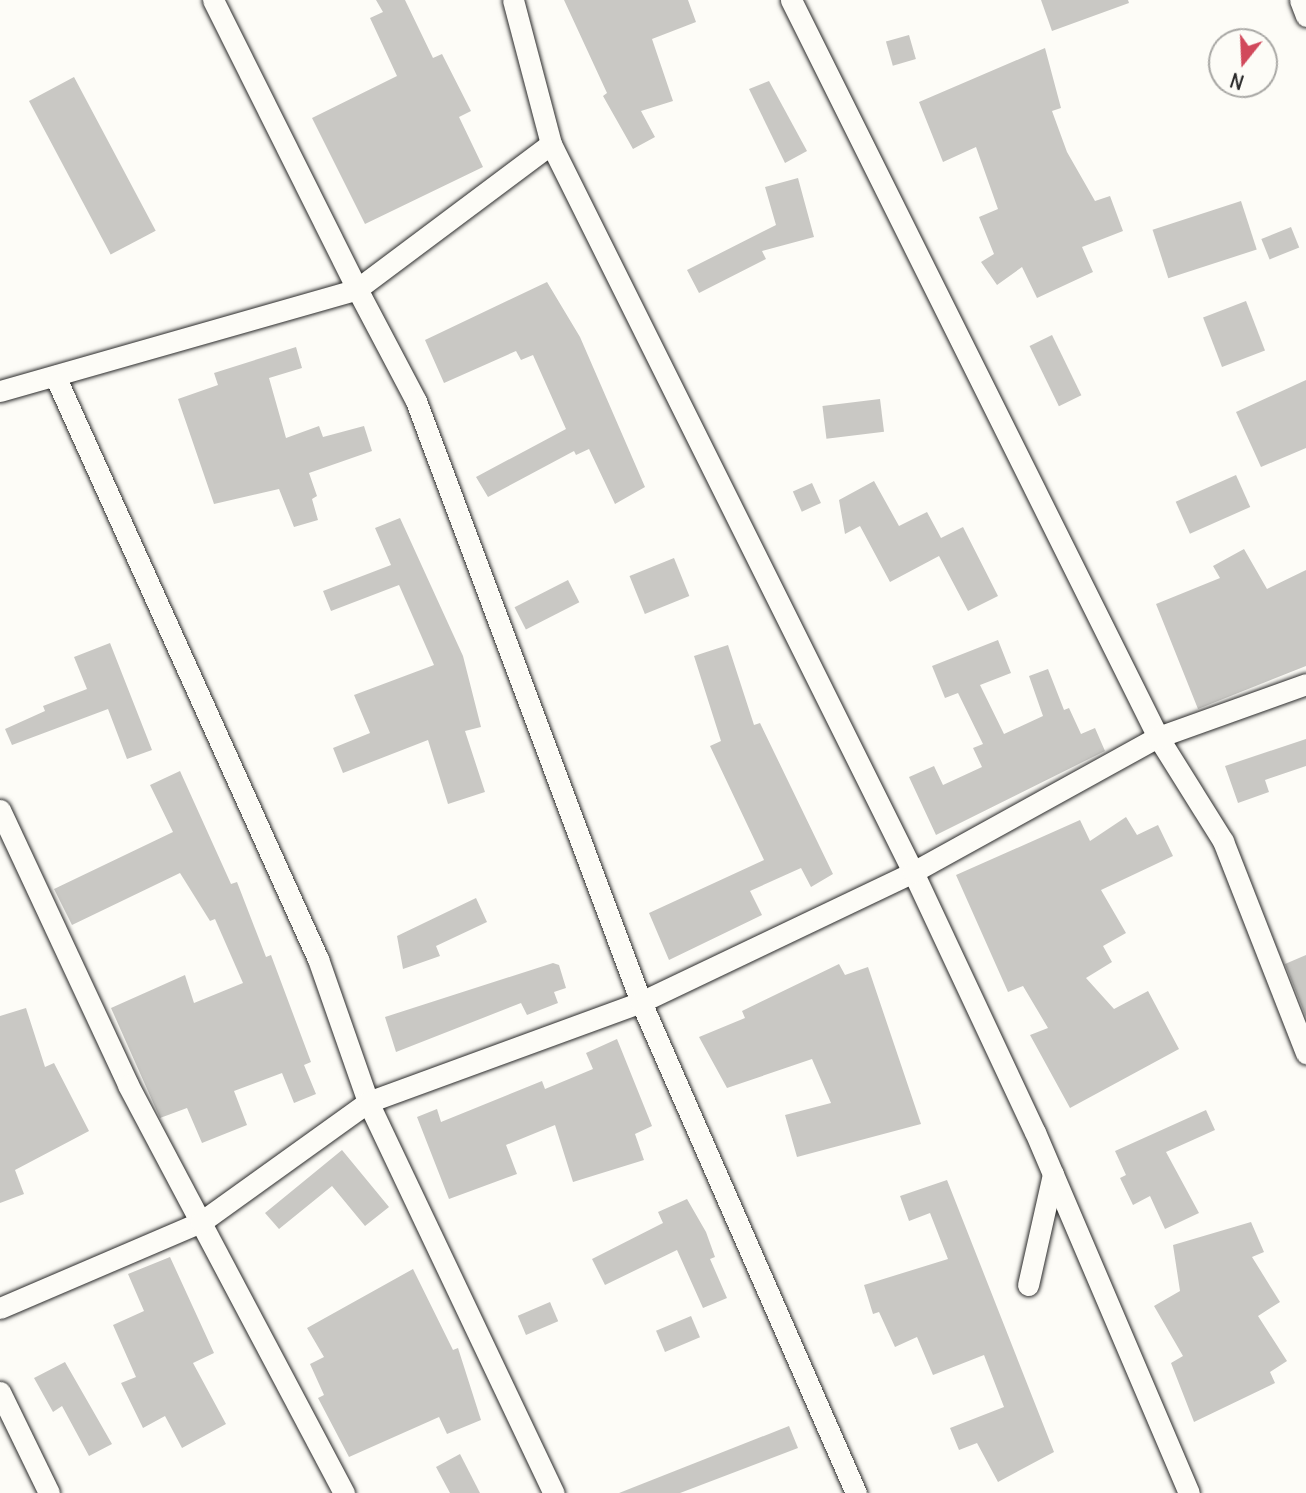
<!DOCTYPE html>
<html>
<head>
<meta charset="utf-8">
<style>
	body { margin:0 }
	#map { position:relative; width:1306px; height:1493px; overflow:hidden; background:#fdfcf7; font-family:Delius,sans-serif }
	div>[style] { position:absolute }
	.building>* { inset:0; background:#c9c8c4; transform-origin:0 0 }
	.roads { filter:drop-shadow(0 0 2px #2b2b2b) drop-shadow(0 0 2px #2b2b2b) }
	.minor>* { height:21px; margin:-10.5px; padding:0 10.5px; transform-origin:10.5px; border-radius:10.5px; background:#fdfcf7 }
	span { translate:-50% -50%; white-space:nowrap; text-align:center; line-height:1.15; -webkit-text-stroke:5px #fdfcf7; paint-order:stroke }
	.north { position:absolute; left:1208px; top:28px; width:70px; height:70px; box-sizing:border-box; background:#fdfcf7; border:2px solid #a9a8a5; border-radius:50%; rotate:198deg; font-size:19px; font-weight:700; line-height:28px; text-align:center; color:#2b2b2b }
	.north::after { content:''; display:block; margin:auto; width:24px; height:32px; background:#d1495b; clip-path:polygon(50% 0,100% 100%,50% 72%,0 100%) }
</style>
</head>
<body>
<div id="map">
	<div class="building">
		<i style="clip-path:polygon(376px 0,405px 0,433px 58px,442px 54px,471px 111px,459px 117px,483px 167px,365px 224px,312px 118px,397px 76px,370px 18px,383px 12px)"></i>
		<i style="clip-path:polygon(564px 0,688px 0,696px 22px,652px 39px,673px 101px,641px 111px,655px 137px,633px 149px,603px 96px,607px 93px)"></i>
		<i style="clip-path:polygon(1041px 0,1128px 0,1129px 3px,1052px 31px)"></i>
		<i style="left:909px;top:35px;width:25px;height:24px;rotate:74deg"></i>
		<i style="clip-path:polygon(1045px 48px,1061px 108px,1052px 111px,1067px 152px,1095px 201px,1110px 196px,1123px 231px,1082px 247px,1093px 272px,1037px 298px,1022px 267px,997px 285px,981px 262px,994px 254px,979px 217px,998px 209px,976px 147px,943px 162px,919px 102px)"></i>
		<i style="left:74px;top:77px;width:174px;height:51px;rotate:62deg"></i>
		<i style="clip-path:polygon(769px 81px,807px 151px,785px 163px,749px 89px)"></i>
		<i style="clip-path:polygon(798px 178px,814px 237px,762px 251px,766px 259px,699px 293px,687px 270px,776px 225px,765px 187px)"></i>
		<i style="left:1241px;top:201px;width:51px;height:93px;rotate:72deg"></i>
		<i style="left:1291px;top:227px;width:22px;height:32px;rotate:68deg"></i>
		<i style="clip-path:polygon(547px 282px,580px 337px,645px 487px,615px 504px,589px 449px,576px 455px,574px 451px,488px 497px,476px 477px,566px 429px,533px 355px,521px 360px,516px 351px,444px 383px,425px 340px)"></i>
		<i style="left:1246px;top:301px;width:53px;height:46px;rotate:69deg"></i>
		<i style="left:1052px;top:335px;width:67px;height:25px;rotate:64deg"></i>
		<i style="clip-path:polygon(296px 347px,302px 368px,269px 378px,286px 438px,319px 426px,323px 437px,364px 426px,372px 451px,309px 473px,317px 496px,312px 499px,318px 520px,294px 527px,279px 489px,214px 504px,178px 399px,218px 385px,214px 373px)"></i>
		<i style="clip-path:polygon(1306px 380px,1306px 448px,1261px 467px,1236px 412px)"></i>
		<i style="left:880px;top:399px;width:33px;height:58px;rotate:83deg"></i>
		<i style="left:1236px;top:475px;width:35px;height:66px;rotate:66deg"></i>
		<i style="clip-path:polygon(874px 481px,899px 526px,927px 512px,941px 538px,963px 527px,998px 596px,968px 611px,939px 556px,890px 582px,860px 526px,845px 534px,839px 500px)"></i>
		<i style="left:812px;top:483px;width:22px;height:21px;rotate:66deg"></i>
		<i style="clip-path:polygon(400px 518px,463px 656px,481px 727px,465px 731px,485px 792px,448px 804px,428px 740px,343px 773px,333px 748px,370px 733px,354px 695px,434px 665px,399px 585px,331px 611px,323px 591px,391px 565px,375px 528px)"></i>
		<i style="clip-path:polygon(1244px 549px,1267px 589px,1306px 570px,1306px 666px,1198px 709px,1156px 604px,1220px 578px,1213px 566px)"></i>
		<i style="left:674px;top:558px;width:41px;height:48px;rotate:68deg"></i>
		<i style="left:568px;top:580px;width:25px;height:60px;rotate:63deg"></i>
		<i style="clip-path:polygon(998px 640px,1011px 673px,980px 685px,1004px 734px,1043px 716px,1029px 676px,1048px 669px,1064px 710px,1069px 708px,1081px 734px,1095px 728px,1105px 751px,936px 835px,909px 777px,934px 766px,943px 785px,982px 767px,973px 748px,983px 744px,958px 693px,945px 698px,932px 666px)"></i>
		<i style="clip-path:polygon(110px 643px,152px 750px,127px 759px,108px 709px,12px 745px,5px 729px,45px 711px,43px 706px,87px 689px,74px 657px)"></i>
		<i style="clip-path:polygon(728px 645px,754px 725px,760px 723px,833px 874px,811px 887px,801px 868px,750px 891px,762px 915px,669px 960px,649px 913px,764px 860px,710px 746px,721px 741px,694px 656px)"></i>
		<i style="clip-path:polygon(1306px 739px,1306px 766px,1265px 780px,1269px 792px,1238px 803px,1225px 766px)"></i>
		<i style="clip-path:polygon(180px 771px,231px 884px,237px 882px,266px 957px,271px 955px,311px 1062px,304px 1065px,316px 1094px,294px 1103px,282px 1073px,234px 1091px,247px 1125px,202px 1143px,187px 1108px,160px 1118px,111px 1008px,185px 975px,194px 1003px,243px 983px,215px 919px,210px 921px,180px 873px,72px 925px,54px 889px,173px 832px,150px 785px)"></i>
		<i style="clip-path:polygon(1126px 817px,1137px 835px,1158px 825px,1173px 856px,1101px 890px,1126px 933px,1103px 946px,1112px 962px,1086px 978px,1114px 1009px,1148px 991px,1179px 1049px,1070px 1108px,1030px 1035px,1048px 1028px,1023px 986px,1008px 992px,956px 875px,1080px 820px,1090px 841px)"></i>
		<i style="clip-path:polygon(476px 898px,487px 922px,436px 946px,440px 956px,403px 969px,397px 936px)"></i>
		<i style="clip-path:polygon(1306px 955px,1306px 1017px,1285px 964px)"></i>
		<i style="clip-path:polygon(553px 963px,559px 965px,566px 988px,554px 992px,558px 1003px,527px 1015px,521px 1003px,396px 1052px,385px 1017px)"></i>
		<i style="clip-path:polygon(839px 964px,845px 975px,868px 967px,921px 1124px,797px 1157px,785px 1115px,831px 1103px,812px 1059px,727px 1088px,699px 1037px,745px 1018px,742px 1011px)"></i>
		<i style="clip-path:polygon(26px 1008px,45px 1067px,54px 1063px,89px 1131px,15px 1170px,24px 1194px,0 1203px,0 1016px)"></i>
		<i style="clip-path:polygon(617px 1039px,652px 1126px,635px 1134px,644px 1160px,573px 1182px,555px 1125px,506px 1145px,517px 1174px,449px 1199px,417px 1117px,437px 1109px,441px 1122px,542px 1081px,545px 1089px,593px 1069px,586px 1053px)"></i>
		<i style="clip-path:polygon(1206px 1110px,1215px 1130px,1166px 1152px,1199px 1213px,1165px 1229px,1150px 1196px,1133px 1205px,1120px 1178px,1126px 1175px,1115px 1151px)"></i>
		<i style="clip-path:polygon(342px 1150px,389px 1207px,365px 1226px,332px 1186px,279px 1229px,265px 1213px)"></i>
		<i style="clip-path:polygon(947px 1180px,1054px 1452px,998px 1482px,977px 1443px,959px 1450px,950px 1428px,1004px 1407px,984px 1355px,933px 1375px,917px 1337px,895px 1347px,879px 1312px,873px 1314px,864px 1285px,948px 1259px,930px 1213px,909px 1221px,900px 1196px)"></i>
		<i style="clip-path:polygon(687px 1199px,706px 1232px,715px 1257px,710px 1259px,727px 1298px,703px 1308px,677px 1250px,605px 1285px,592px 1259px,663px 1223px,658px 1212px)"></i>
		<i style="clip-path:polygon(1251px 1222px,1264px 1252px,1252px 1257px,1280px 1302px,1258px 1316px,1287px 1361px,1270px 1372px,1275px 1383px,1194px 1422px,1171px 1363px,1183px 1356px,1154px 1306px,1180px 1291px,1173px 1245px)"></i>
		<i style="clip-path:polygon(170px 1257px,214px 1353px,193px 1363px,226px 1424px,182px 1448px,165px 1416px,143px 1428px,121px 1383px,136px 1377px,113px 1325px,144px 1311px,128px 1274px)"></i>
		<i style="clip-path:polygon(413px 1269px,453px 1350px,458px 1348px,481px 1420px,447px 1434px,439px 1417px,349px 1457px,318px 1398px,324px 1395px,310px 1364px,324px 1357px,307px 1328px)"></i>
		<i style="left:550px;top:1302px;width:21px;height:35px;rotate:67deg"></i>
		<i style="left:691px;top:1316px;width:23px;height:38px;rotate:67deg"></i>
		<i style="clip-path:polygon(65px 1362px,112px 1444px,89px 1456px,62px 1406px,53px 1412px,34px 1378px)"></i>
		<i style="clip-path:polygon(789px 1426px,798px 1448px,680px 1493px,619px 1493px)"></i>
		<i style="clip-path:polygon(460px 1454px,480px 1493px,450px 1493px,436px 1467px)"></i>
	</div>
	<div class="roads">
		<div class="minor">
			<i style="left:213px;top:0;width:323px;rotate:63.5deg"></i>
			<i style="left:357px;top:289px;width:242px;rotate:-36.8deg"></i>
			<i style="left:513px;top:0;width:149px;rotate:75.2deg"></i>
			<i style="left:551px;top:144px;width:813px;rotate:63.56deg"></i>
			<i style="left:913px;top:872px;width:287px;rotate:64.9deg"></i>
			<i style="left:1035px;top:1132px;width:392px;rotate:66.9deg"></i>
			<i style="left:791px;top:0;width:823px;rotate:63.53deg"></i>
			<i style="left:1158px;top:737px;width:123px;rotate:58deg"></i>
			<i style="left:1223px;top:841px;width:228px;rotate:68.6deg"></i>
			<i style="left:1300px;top:0;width:17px;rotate:69deg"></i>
			<i style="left:55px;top:376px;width:640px;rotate:65.72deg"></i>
			<i style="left:318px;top:959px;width:151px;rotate:70.7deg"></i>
			<i style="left:368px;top:1102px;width:433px;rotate:64.6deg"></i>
			<i style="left:0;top:391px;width:371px;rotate:-15.9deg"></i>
			<i style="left:357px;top:289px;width:127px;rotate:62.2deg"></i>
			<i style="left:416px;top:401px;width:642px;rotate:69.48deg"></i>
			<i style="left:641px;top:1002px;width:536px;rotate:66.35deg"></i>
			<i style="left:0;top:810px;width:303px;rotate:65deg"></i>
			<i style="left:128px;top:1085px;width:462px;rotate:62.1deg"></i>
			<i style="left:1028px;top:1285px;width:114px;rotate:-77.3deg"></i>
			<i style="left:0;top:1308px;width:219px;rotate:-23.2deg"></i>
			<i style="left:201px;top:1222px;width:206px;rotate:-35.7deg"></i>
			<i style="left:368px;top:1102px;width:291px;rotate:-20.1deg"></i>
			<i style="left:641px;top:1002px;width:301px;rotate:-25.5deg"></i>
			<i style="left:913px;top:872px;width:280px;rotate:-28.9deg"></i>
			<i style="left:1158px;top:737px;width:157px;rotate:-19.7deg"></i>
			<i style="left:0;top:1392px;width:112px;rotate:64.1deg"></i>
		</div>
	</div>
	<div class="north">N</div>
</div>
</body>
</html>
